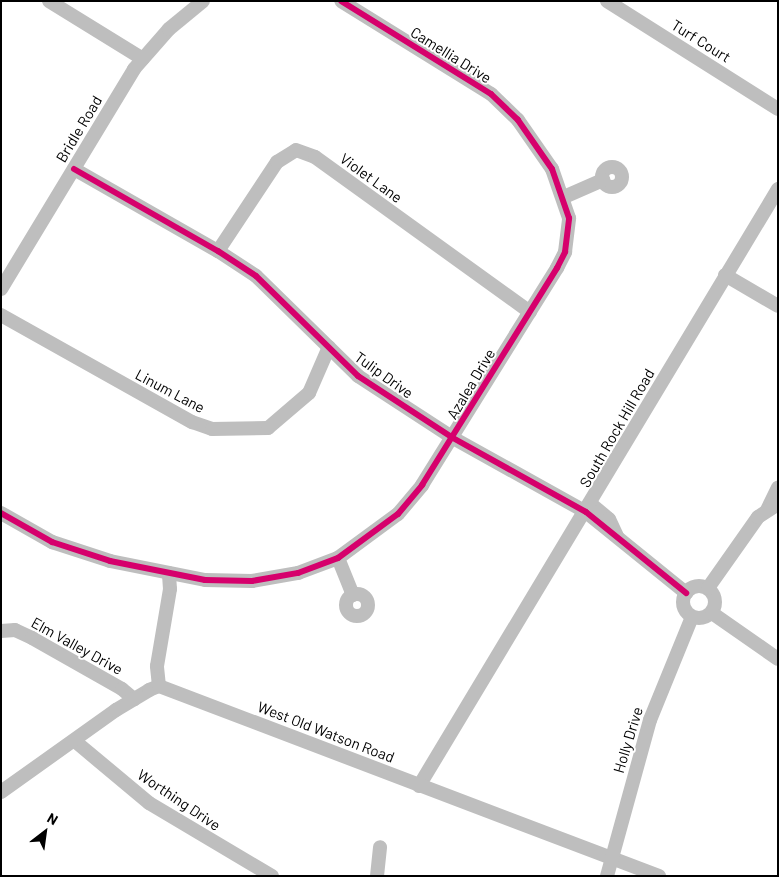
<!DOCTYPE html>
<html>
<head>
<meta charset="utf-8">
<style>
	body { margin:0 }
	#map { position:relative; width:779px; height:877px; overflow:hidden; background:#fff; font-family:Barlow,sans-serif }
	div>[style] { position:absolute }
	.minor>* { height:14px; margin:-7px; padding:0 7px; transform-origin:7px; border-radius:7px; background:#bebebe }
	.minor>.ring { margin:-7px; padding:0; box-sizing:content-box; background:none; border:14px solid #bebebe; border-radius:50% }
	.cycleway>* { height:6px; margin:-3px; padding:0 3px; transform-origin:3px; border-radius:3px; background:#d6006c }
	span { translate:-50% -50%; white-space:nowrap; text-align:center; line-height:1.15; -webkit-text-stroke:4px #fff; paint-order:stroke }
	.street-label { font-size:15px; color:#000 }
	.frame { position:absolute; inset:0; border:2px solid #000; pointer-events:none }
	.north { position:absolute; left:20px; top:807px; width:50px; height:50px; -webkit-text-stroke:4px #fff; paint-order:stroke; rotate:30deg; font-size:14px; font-weight:700; line-height:20px; text-align:center; color:#000 }
	.north::after { content:''; display:block; margin:auto; width:18px; height:22px; background:#000; clip-path:polygon(50% 0,100% 100%,50% 72%,0 100%) }
</style>
</head>
<body>
<div id="map">
	<div class="minor">
		<i style="left:49px;top:1px;width:110px;rotate:31.7deg"></i>
		<i style="left:607px;top:1px;width:202px;rotate:32.3deg"></i>
		<i class="ring" style="left:602px;top:167px;width:6px;height:6px"></i>
		<i style="left:74px;top:169px;width:166px;rotate:29.7deg"></i>
		<i style="left:218px;top:251px;width:45px;rotate:33.3deg"></i>
		<i style="left:256px;top:276px;width:143px;rotate:44.4deg"></i>
		<i style="left:358px;top:376px;width:113px;rotate:33.1deg"></i>
		<i style="left:453px;top:438px;width:152px;rotate:29.1deg"></i>
		<i style="left:586px;top:512px;width:129px;rotate:39deg"></i>
		<i style="left:564px;top:197px;width:43px;rotate:-23.6deg"></i>
		<i style="left:218px;top:251px;width:107px;rotate:-56.5deg"></i>
		<i style="left:277px;top:162px;width:22px;rotate:-32deg"></i>
		<i style="left:296px;top:150px;width:20px;rotate:20deg"></i>
		<i style="left:315px;top:157px;width:265px;rotate:35.8deg"></i>
		<i style="left:725px;top:275px;width:61px;rotate:30.3deg"></i>
		<i style="left:1px;top:289px;width:257px;rotate:-58.8deg"></i>
		<i style="left:134px;top:69px;width:53px;rotate:-48.8deg"></i>
		<i style="left:169px;top:29px;width:44px;rotate:-39.5deg"></i>
		<i style="left:1px;top:315px;width:219px;rotate:29.3deg"></i>
		<i style="left:192px;top:422px;width:21px;rotate:19deg"></i>
		<i style="left:212px;top:429px;width:56px;rotate:-1deg"></i>
		<i style="left:268px;top:428px;width:54px;rotate:-40.5deg"></i>
		<i style="left:309px;top:393px;width:50px;rotate:-66.5deg"></i>
		<i style="left:591px;top:504px;width:23px;rotate:40deg"></i>
		<i style="left:609px;top:519px;width:19px;rotate:65deg"></i>
		<i style="left:767px;top:510px;width:25px;rotate:-64deg"></i>
		<i style="left:1px;top:513px;width:59px;rotate:29.6deg"></i>
		<i style="left:52px;top:542px;width:61px;rotate:18.1deg"></i>
		<i style="left:110px;top:561px;width:97px;rotate:11.3deg"></i>
		<i style="left:205px;top:580px;width:47px;rotate:1.2deg"></i>
		<i style="left:252px;top:581px;width:47px;rotate:-9.9deg"></i>
		<i style="left:298px;top:573px;width:43px;rotate:-20.6deg"></i>
		<i style="left:338px;top:558px;width:74px;rotate:-36.3deg"></i>
		<i style="left:398px;top:514px;width:38px;rotate:-50deg"></i>
		<i style="left:422px;top:485px;width:256px;rotate:-58.1deg"></i>
		<i style="left:557px;top:268px;width:18px;rotate:-63deg"></i>
		<i style="left:565px;top:252px;width:34px;rotate:-83deg"></i>
		<i style="left:569px;top:218px;width:52px;rotate:-109.1deg"></i>
		<i style="left:552px;top:169px;width:60px;rotate:-124.8deg"></i>
		<i style="left:518px;top:120px;width:37px;rotate:-136deg"></i>
		<i style="left:491px;top:94px;width:176px;rotate:-148.2deg"></i>
		<i style="left:338px;top:558px;width:40px;rotate:68deg"></i>
		<i class="ring" style="left:683px;top:586px;width:18px;height:18px"></i>
		<i style="left:708px;top:588px;width:87px;rotate:-54.8deg"></i>
		<i style="left:758px;top:517px;width:24px;rotate:-33deg"></i>
		<i class="ring" style="left:346px;top:594px;width:8px;height:8px"></i>
		<i style="left:712px;top:613px;width:80px;rotate:34.9deg"></i>
		<i style="left:1px;top:631px;width:14px;rotate:-4deg"></i>
		<i style="left:15px;top:630px;width:19px;rotate:25deg"></i>
		<i style="left:32px;top:638px;width:103px;rotate:29.5deg"></i>
		<i style="left:122px;top:689px;width:16px;rotate:40deg"></i>
		<i style="left:159px;top:686px;width:20px;rotate:-96deg"></i>
		<i style="left:157px;top:666px;width:78px;rotate:-80.4deg"></i>
		<i style="left:170px;top:589px;width:16px;rotate:-94deg"></i>
		<i style="left:76px;top:742px;width:95px;rotate:39.9deg"></i>
		<i style="left:149px;top:803px;width:143px;rotate:30.7deg"></i>
		<i style="left:419px;top:786px;width:697px;rotate:-58.98deg"></i>
		<i style="left:1px;top:792px;width:141px;rotate:-35.5deg"></i>
		<i style="left:116px;top:710px;width:39px;rotate:-31deg"></i>
		<i style="left:149px;top:690px;width:11px;rotate:-22deg"></i>
		<i style="left:159px;top:686px;width:535px;rotate:20.81deg"></i>
		<i style="left:377px;top:876px;width:29px;rotate:-84deg"></i>
		<i style="left:607px;top:876px;width:162px;rotate:-74.6deg"></i>
		<i style="left:650px;top:720px;width:111px;rotate:-67.8deg"></i>
	</div>
	<div class="cycleway">
		<i style="left:74px;top:169px;width:166px;rotate:29.7deg"></i>
		<i style="left:218px;top:251px;width:45px;rotate:33.3deg"></i>
		<i style="left:256px;top:276px;width:143px;rotate:44.4deg"></i>
		<i style="left:358px;top:376px;width:113px;rotate:33.1deg"></i>
		<i style="left:453px;top:438px;width:152px;rotate:29.1deg"></i>
		<i style="left:586px;top:512px;width:129px;rotate:39deg"></i>
		<i style="left:1px;top:513px;width:59px;rotate:29.6deg"></i>
		<i style="left:52px;top:542px;width:61px;rotate:18.1deg"></i>
		<i style="left:110px;top:561px;width:97px;rotate:11.3deg"></i>
		<i style="left:205px;top:580px;width:47px;rotate:1.2deg"></i>
		<i style="left:252px;top:581px;width:47px;rotate:-9.9deg"></i>
		<i style="left:298px;top:573px;width:43px;rotate:-20.6deg"></i>
		<i style="left:338px;top:558px;width:74px;rotate:-36.3deg"></i>
		<i style="left:398px;top:514px;width:38px;rotate:-50deg"></i>
		<i style="left:422px;top:485px;width:256px;rotate:-58.1deg"></i>
		<i style="left:557px;top:268px;width:18px;rotate:-63deg"></i>
		<i style="left:565px;top:252px;width:34px;rotate:-83deg"></i>
		<i style="left:569px;top:218px;width:52px;rotate:-109.1deg"></i>
		<i style="left:552px;top:169px;width:60px;rotate:-124.8deg"></i>
		<i style="left:518px;top:120px;width:37px;rotate:-136deg"></i>
		<i style="left:491px;top:94px;width:176px;rotate:-148.2deg"></i>
	</div>
	<div class="street-label">
		<span style="left:701px;top:41px;rotate:32deg">Turf Court</span>
		<span style="left:451px;top:55px;rotate:32deg">Camellia Drive</span>
		<span style="left:79px;top:129px;rotate:-59deg">Bridle Road</span>
		<span style="left:371px;top:178px;rotate:36deg">Violet Lane</span>
		<span style="left:384px;top:375px;rotate:36deg">Tulip Drive</span>
		<span style="left:471px;top:384px;rotate:-59deg">Azalea Drive</span>
		<span style="left:170px;top:391px;rotate:28deg">Linum Lane</span>
		<span style="left:617px;top:428px;rotate:-60deg">South Rock Hill Road</span>
		<span style="left:77px;top:646px;rotate:29deg">Elm Valley Drive</span>
		<span style="left:326px;top:732px;rotate:21deg">West Old Watson Road</span>
		<span style="left:628px;top:740px;rotate:-73deg">Holly Drive</span>
		<span style="left:179px;top:800px;rotate:34deg">Worthing Drive</span>
	</div>
	<div class="frame"></div>
	<div class="north">N</div>
</div>
</body>
</html>
